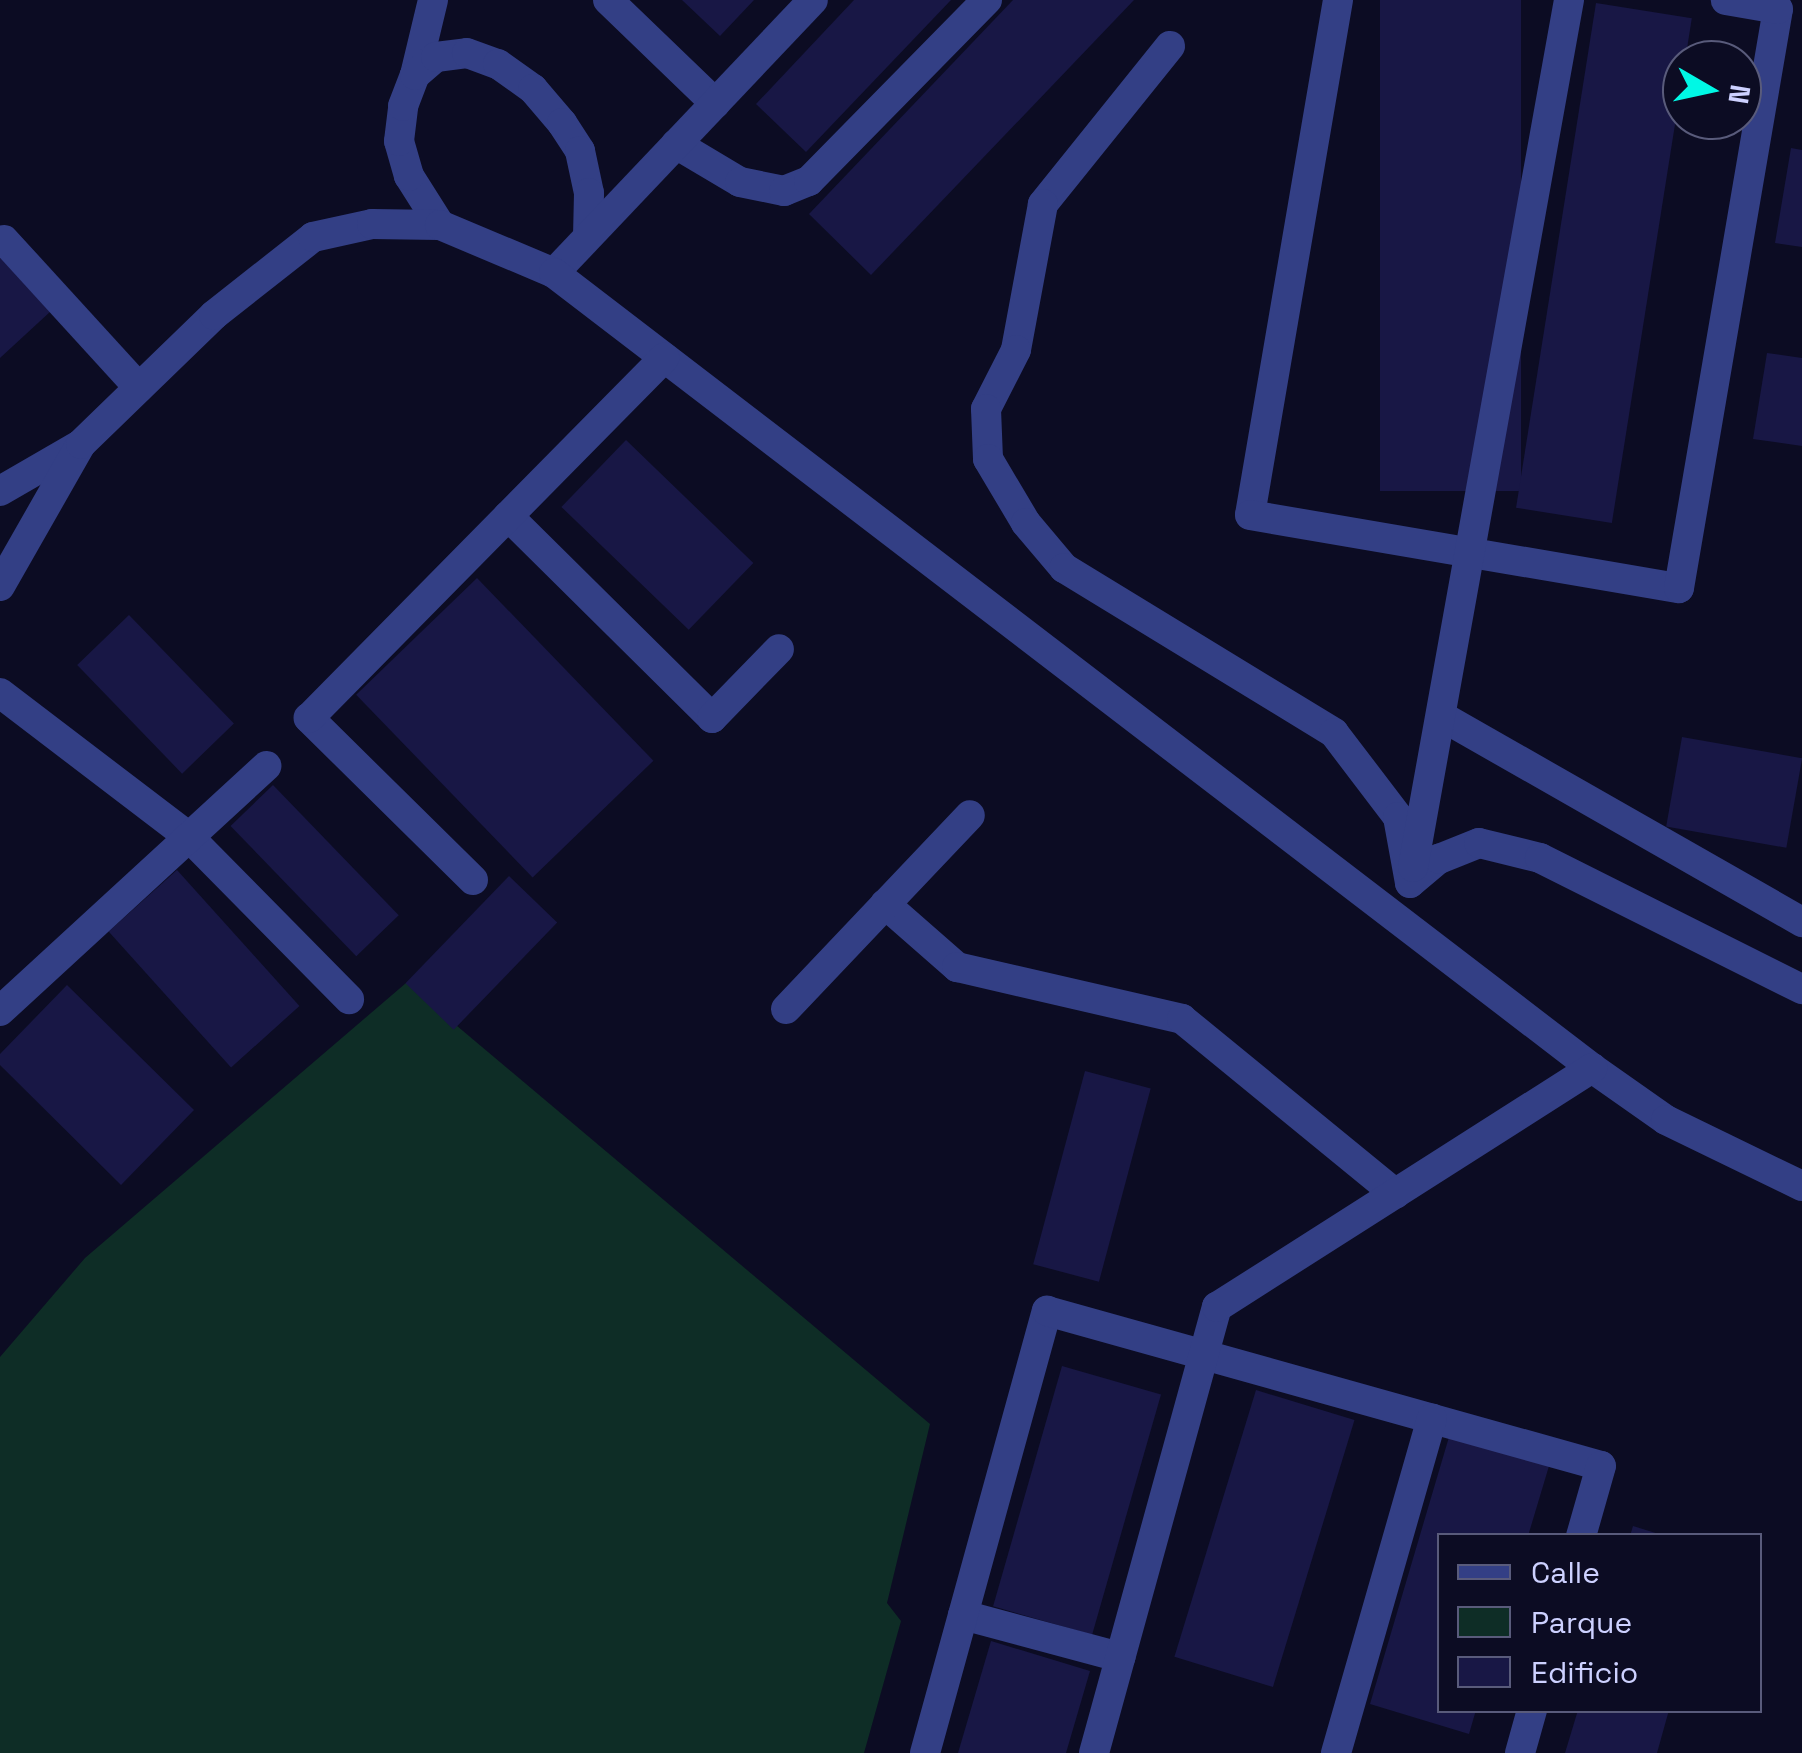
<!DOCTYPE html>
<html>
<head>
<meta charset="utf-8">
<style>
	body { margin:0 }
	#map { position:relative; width:1802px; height:1753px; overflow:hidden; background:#0c0c23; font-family:"Space Grotesk",sans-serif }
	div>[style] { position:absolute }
	.green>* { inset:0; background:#0e2d26 }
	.building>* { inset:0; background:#181745; transform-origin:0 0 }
	.minor>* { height:30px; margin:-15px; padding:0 15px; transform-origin:15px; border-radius:15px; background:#333f85 }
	span { translate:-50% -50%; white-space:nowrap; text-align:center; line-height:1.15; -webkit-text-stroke:8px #0c0c23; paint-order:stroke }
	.legend { position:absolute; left:1437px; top:1533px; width:325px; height:180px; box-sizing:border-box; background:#0c0c23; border:2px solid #595b7b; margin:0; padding:12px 18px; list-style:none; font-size:30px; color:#cdd1ff }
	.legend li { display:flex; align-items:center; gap:20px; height:50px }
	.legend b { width:50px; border:2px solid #595b7b }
	.north { position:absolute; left:1662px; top:40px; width:100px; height:100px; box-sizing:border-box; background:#0c0c23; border:2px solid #595b7b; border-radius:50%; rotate:99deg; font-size:28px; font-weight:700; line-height:40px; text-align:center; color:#cdd1ff }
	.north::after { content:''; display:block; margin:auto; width:35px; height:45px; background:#00f8e5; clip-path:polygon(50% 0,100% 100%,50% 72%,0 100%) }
</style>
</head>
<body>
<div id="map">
	<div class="green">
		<i style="clip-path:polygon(406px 983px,930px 1424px,887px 1603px,901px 1621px,864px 1753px,0 1753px,0 1357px,85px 1258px)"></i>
	</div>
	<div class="building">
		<i style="clip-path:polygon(682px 0,754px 0,720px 36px)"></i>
		<i style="clip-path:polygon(854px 0,951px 0,806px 152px,756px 104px)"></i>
		<i style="clip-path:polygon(1013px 0,1134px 0,871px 275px,809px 214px)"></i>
		<i style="left:1380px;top:0;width:141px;height:491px"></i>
		<i style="left:1596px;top:3px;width:97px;height:511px;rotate:9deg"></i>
		<i style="clip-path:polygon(1791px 148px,1802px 150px,1802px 247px,1775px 243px)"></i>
		<i style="clip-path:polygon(0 255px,51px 311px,0 358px)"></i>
		<i style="clip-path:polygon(1767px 353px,1802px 358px,1802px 446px,1753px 439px)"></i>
		<i style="left:626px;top:440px;width:177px;height:93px;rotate:44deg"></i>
		<i style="left:477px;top:578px;width:254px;height:168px;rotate:46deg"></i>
		<i style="left:129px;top:615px;width:151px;height:72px;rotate:46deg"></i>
		<i style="left:1682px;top:737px;width:122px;height:91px;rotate:10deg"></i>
		<i style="left:273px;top:785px;width:181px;height:59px;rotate:46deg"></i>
		<i style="left:177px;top:870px;width:183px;height:92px;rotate:48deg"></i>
		<i style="left:509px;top:876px;width:67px;height:149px;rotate:44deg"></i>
		<i style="clip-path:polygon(67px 985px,194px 1110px,121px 1185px,0 1065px,0 1054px)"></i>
		<i style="left:1085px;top:1071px;width:68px;height:200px;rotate:15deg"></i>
		<i style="left:1062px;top:1366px;width:103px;height:250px;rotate:16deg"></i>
		<i style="left:1256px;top:1390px;width:103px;height:279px;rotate:17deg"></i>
		<i style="clip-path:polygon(1449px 1437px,1549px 1466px,1528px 1536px,1440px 1536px,1440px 1710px,1476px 1710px,1469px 1734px,1370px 1704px)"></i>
		<i style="clip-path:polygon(1633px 1526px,1662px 1535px,1662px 1536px,1630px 1536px)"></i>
		<i style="clip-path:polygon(991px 1641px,1090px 1671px,1066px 1753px,958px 1753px)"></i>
		<i style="clip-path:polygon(1578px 1710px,1669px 1710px,1657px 1753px,1565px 1753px)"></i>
	</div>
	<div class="minor">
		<i style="left:608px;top:0;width:149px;rotate:43.9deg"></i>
		<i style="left:1338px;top:0;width:522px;rotate:99.7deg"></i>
		<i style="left:1250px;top:515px;width:435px;rotate:9.7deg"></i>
		<i style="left:1679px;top:588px;width:587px;rotate:-80.3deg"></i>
		<i style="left:1778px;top:9px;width:53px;rotate:-170.2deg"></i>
		<i style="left:1170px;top:46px;width:203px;rotate:128.8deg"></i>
		<i style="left:1043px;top:204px;width:148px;rotate:100.5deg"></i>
		<i style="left:1016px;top:350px;width:66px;rotate:117deg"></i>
		<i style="left:986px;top:409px;width:50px;rotate:87.7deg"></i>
		<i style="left:988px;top:459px;width:74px;rotate:59.3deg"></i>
		<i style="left:1026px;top:523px;width:59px;rotate:49.8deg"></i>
		<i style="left:1064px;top:568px;width:316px;rotate:31.4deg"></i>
		<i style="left:1334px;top:733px;width:106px;rotate:52.7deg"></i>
		<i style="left:1398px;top:817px;width:67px;rotate:79.7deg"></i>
		<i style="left:1410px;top:883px;width:38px;rotate:-40deg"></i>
		<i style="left:1439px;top:859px;width:43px;rotate:-21.8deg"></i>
		<i style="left:1479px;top:843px;width:63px;rotate:13.8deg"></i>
		<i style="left:1540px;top:858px;width:293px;rotate:26.6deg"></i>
		<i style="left:415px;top:75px;width:77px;rotate:-76.5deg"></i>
		<i style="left:676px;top:144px;width:74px;rotate:30.7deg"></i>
		<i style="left:740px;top:182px;width:45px;rotate:11.6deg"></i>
		<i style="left:784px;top:191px;width:27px;rotate:-22deg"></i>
		<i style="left:809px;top:181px;width:254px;rotate:-45.5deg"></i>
		<i style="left:440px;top:225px;width:58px;rotate:-122.3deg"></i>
		<i style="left:409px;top:176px;width:36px;rotate:-106deg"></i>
		<i style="left:399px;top:141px;width:35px;rotate:-83deg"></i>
		<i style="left:403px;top:106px;width:33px;rotate:-69deg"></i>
		<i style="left:415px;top:75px;width:28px;rotate:-41deg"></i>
		<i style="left:436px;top:57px;width:31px;rotate:-7deg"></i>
		<i style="left:467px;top:53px;width:33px;rotate:20deg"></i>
		<i style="left:498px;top:64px;width:43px;rotate:35.5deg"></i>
		<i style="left:533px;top:89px;width:45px;rotate:49.5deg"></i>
		<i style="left:562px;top:123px;width:33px;rotate:57deg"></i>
		<i style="left:580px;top:151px;width:43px;rotate:77.9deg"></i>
		<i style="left:589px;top:193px;width:43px;rotate:91.3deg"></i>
		<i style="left:4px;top:240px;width:200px;rotate:47.6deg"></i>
		<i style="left:554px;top:273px;width:376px;rotate:-46.5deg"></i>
		<i style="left:0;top:491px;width:90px;rotate:-30deg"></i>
		<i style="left:508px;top:516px;width:287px;rotate:44.7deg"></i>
		<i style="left:712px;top:718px;width:96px;rotate:-45.8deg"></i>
		<i style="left:0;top:586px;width:163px;rotate:-60.3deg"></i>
		<i style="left:81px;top:444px;width:185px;rotate:-44.1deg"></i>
		<i style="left:214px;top:315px;width:126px;rotate:-38.2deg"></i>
		<i style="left:313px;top:237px;width:60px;rotate:-12.4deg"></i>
		<i style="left:372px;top:224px;width:68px;rotate:0.8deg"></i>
		<i style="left:440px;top:225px;width:124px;rotate:22.8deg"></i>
		<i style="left:554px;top:273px;width:1307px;rotate:37.45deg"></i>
		<i style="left:1592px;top:1068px;width:90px;rotate:35.1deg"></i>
		<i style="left:1666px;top:1120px;width:151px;rotate:25.9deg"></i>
		<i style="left:0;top:693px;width:238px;rotate:37.3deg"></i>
		<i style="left:189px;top:837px;width:228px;rotate:45.4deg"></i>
		<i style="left:1441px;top:716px;width:416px;rotate:29.7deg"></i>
		<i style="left:1413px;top:867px;width:881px;rotate:-79.8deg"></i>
		<i style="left:473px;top:880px;width:231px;rotate:-135.4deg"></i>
		<i style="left:309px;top:718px;width:506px;rotate:-45.4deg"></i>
		<i style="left:885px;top:904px;width:96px;rotate:41.2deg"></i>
		<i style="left:957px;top:967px;width:231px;rotate:13deg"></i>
		<i style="left:1182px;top:1019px;width:276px;rotate:39.3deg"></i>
		<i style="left:786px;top:1009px;width:267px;rotate:-46.5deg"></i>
		<i style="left:0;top:1011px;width:362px;rotate:-42.6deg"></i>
		<i style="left:963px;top:1615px;width:163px;rotate:15deg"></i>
		<i style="left:925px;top:1753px;width:459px;rotate:-74.6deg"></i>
		<i style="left:1047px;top:1311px;width:575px;rotate:15.63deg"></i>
		<i style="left:1601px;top:1466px;width:73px;rotate:105.9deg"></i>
		<i style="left:1094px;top:1753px;width:463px;rotate:-74.6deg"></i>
		<i style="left:1217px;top:1307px;width:445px;rotate:-32.5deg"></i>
		<i style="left:1336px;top:1753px;width:348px;rotate:-74deg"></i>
		<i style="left:1520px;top:1753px;width:45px;rotate:-74.4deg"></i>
	</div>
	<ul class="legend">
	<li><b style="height:12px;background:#333f85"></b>Calle</li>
	<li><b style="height:28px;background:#0e2d26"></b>Parque</li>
	<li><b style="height:28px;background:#181745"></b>Edificio</li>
	</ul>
	<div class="north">N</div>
</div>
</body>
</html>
